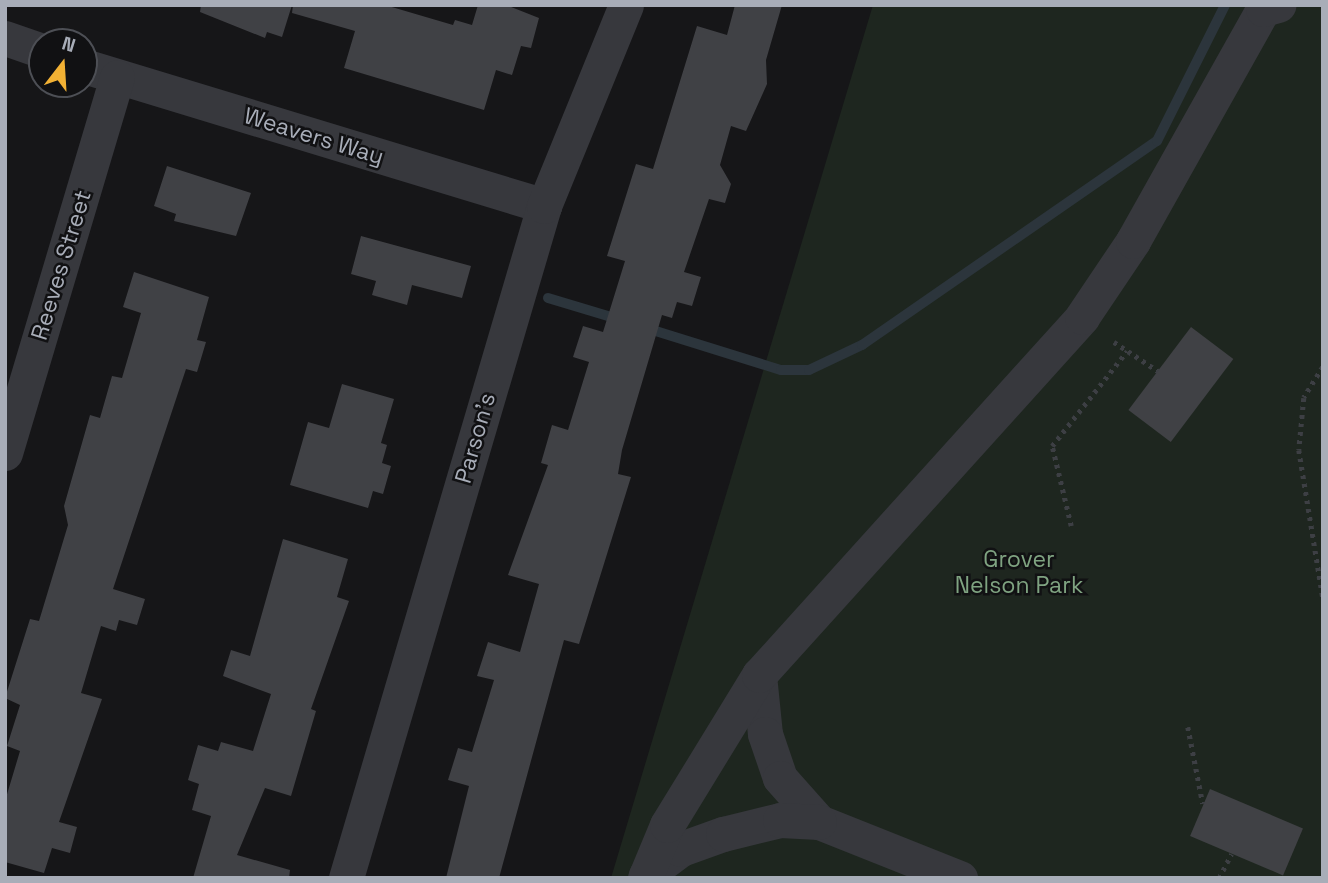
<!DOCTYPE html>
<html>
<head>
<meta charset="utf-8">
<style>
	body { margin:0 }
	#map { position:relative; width:1328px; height:883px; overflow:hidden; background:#161618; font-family:"Space Grotesk",sans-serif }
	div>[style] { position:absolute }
	.green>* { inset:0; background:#1e261f }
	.stream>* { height:10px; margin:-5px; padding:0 5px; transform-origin:5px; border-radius:5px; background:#2c353c }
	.building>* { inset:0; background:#404145; transform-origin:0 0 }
	.path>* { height:4.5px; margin-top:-2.25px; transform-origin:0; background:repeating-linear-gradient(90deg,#3d3f44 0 3.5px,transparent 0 8.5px) }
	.minor>* { height:35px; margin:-17.5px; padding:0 17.5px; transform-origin:17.5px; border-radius:17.5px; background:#37383d }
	span { translate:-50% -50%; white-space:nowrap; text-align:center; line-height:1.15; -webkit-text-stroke:5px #111113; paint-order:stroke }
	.street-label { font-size:23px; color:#a8adb8 }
	.park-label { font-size:23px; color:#7fa381 }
	.frame { position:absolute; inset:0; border:7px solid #a8adb8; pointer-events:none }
	.north { position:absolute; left:28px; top:28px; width:70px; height:70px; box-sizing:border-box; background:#111113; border:2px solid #4d4f55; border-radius:50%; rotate:17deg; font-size:19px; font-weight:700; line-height:28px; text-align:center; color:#a8adb8 }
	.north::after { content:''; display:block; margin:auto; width:24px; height:32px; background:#f2b134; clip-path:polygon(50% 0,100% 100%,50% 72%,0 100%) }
</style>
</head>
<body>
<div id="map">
	<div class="green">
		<i style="clip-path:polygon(873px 5px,1323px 5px,1323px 878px,611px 878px)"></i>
	</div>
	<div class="stream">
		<i style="left:548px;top:298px;width:73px;rotate:16.7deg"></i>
		<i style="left:646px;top:328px;width:141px;rotate:17.3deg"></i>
		<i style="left:781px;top:370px;width:28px"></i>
		<i style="left:809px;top:370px;width:59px;rotate:-25.3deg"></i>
		<i style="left:862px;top:345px;width:359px;rotate:-34.7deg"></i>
		<i style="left:1157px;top:141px;width:152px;rotate:-63.4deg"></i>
	</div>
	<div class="building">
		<i style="clip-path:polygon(201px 5px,292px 5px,282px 37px,267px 32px,265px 38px,200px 12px)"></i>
		<i style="clip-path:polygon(293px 5px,385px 5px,453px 25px,455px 20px,472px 25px,478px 5px,506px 5px,539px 18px,531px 48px,521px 46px,512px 75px,496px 70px,484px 110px,344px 68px,355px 31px,292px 13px)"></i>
		<i style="clip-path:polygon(735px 5px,782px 5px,766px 60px,767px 84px,746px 131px,731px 126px,720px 165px,731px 184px,725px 203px,709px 199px,684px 272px,701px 277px,692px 306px,677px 302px,672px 318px,662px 315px,622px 450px,618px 474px,631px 477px,579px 644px,564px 640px,499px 878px,446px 878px,469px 786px,448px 780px,458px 748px,472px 752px,494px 680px,477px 676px,488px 642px,520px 652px,539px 584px,508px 575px,548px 465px,541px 463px,552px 425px,568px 430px,589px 362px,573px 357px,583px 326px,603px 332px,625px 261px,607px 256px,636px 164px,653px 169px,697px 26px,727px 35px)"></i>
		<i style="clip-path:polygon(167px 166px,251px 193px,236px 236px,174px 221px,176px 214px,154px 206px)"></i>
		<i style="clip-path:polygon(361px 236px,471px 266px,462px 298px,412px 285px,407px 305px,372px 295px,376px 281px,351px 274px)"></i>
		<i style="clip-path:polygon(134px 272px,209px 297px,197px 340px,206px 342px,197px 372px,186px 369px,113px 589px,145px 599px,137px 625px,119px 620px,116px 631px,101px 626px,81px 693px,102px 699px,59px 822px,77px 827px,70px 853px,52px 848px,44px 873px,5px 862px,5px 801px,20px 751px,7px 746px,20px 705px,5px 698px,30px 619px,39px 621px,68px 525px,64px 506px,90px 415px,100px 418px,112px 376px,122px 378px,141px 313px,123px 307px)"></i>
		<i style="left:1191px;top:327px;width:53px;height:104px;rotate:37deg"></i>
		<i style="clip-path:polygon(342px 384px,394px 399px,381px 443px,387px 445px,382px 463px,391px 466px,383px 494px,373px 491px,368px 508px,290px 485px,308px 422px,329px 428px)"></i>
		<i style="clip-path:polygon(283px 539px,348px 559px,337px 597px,349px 601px,311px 709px,316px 711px,291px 796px,265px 788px,237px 855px,290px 870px,289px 878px,193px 878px,211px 816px,192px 810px,199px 784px,188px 780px,198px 745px,218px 751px,221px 742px,253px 751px,271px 694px,223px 676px,231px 650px,250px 656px)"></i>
		<i style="left:1210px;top:789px;width:101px;height:51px;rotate:23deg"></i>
	</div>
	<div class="path">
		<i style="left:1114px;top:342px;width:53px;rotate:33.4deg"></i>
		<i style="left:1323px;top:367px;width:36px;rotate:122deg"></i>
		<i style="left:1304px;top:398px;width:52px;rotate:95.5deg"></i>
		<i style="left:1299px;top:450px;width:151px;rotate:80.8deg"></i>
		<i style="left:1071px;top:526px;width:82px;rotate:-103.4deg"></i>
		<i style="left:1052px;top:446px;width:121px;rotate:-51.7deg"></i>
		<i style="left:1188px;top:727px;width:78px;rotate:79deg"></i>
		<i style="left:1219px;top:878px;width:27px;rotate:-63deg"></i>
	</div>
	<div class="minor">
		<i style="left:5px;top:38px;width:39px;rotate:19deg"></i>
		<i style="left:84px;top:66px;width:481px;rotate:16.9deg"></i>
		<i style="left:5px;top:453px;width:392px;rotate:-73.4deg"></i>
		<i style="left:759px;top:675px;width:59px;rotate:84.2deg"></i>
		<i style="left:765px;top:734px;width:46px;rotate:71.2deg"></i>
		<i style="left:780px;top:778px;width:59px;rotate:48.4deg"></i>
		<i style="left:819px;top:822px;width:152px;rotate:21.7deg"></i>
		<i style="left:646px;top:875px;width:44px;rotate:-36.6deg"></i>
		<i style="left:681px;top:849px;width:45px;rotate:-19.7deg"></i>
		<i style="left:723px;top:834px;width:59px;rotate:-13.8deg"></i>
		<i style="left:780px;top:820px;width:39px;rotate:3deg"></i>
		<i style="left:346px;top:878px;width:701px;rotate:-73.58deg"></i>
		<i style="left:544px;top:206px;width:217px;rotate:-67.8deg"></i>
		<i style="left:645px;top:878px;width:57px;rotate:-67.5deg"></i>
		<i style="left:667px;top:825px;width:176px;rotate:-58.5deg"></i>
		<i style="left:759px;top:675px;width:482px;rotate:-47.9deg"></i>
		<i style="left:1082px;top:317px;width:92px;rotate:-56.1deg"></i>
		<i style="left:1133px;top:241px;width:266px;rotate:-60.7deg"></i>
		<i style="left:1263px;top:9px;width:16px;rotate:-15deg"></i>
	</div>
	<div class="street-label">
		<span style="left:314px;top:136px;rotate:17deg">Weavers Way</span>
		<span style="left:61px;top:265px;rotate:-73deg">Reeves Street</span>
		<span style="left:475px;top:438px;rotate:-74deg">Parson's</span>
	</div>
	<div class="park-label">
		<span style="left:1019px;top:572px">Grover<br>Nelson Park</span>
	</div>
	<div class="frame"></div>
	<div class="north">N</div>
</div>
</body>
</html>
